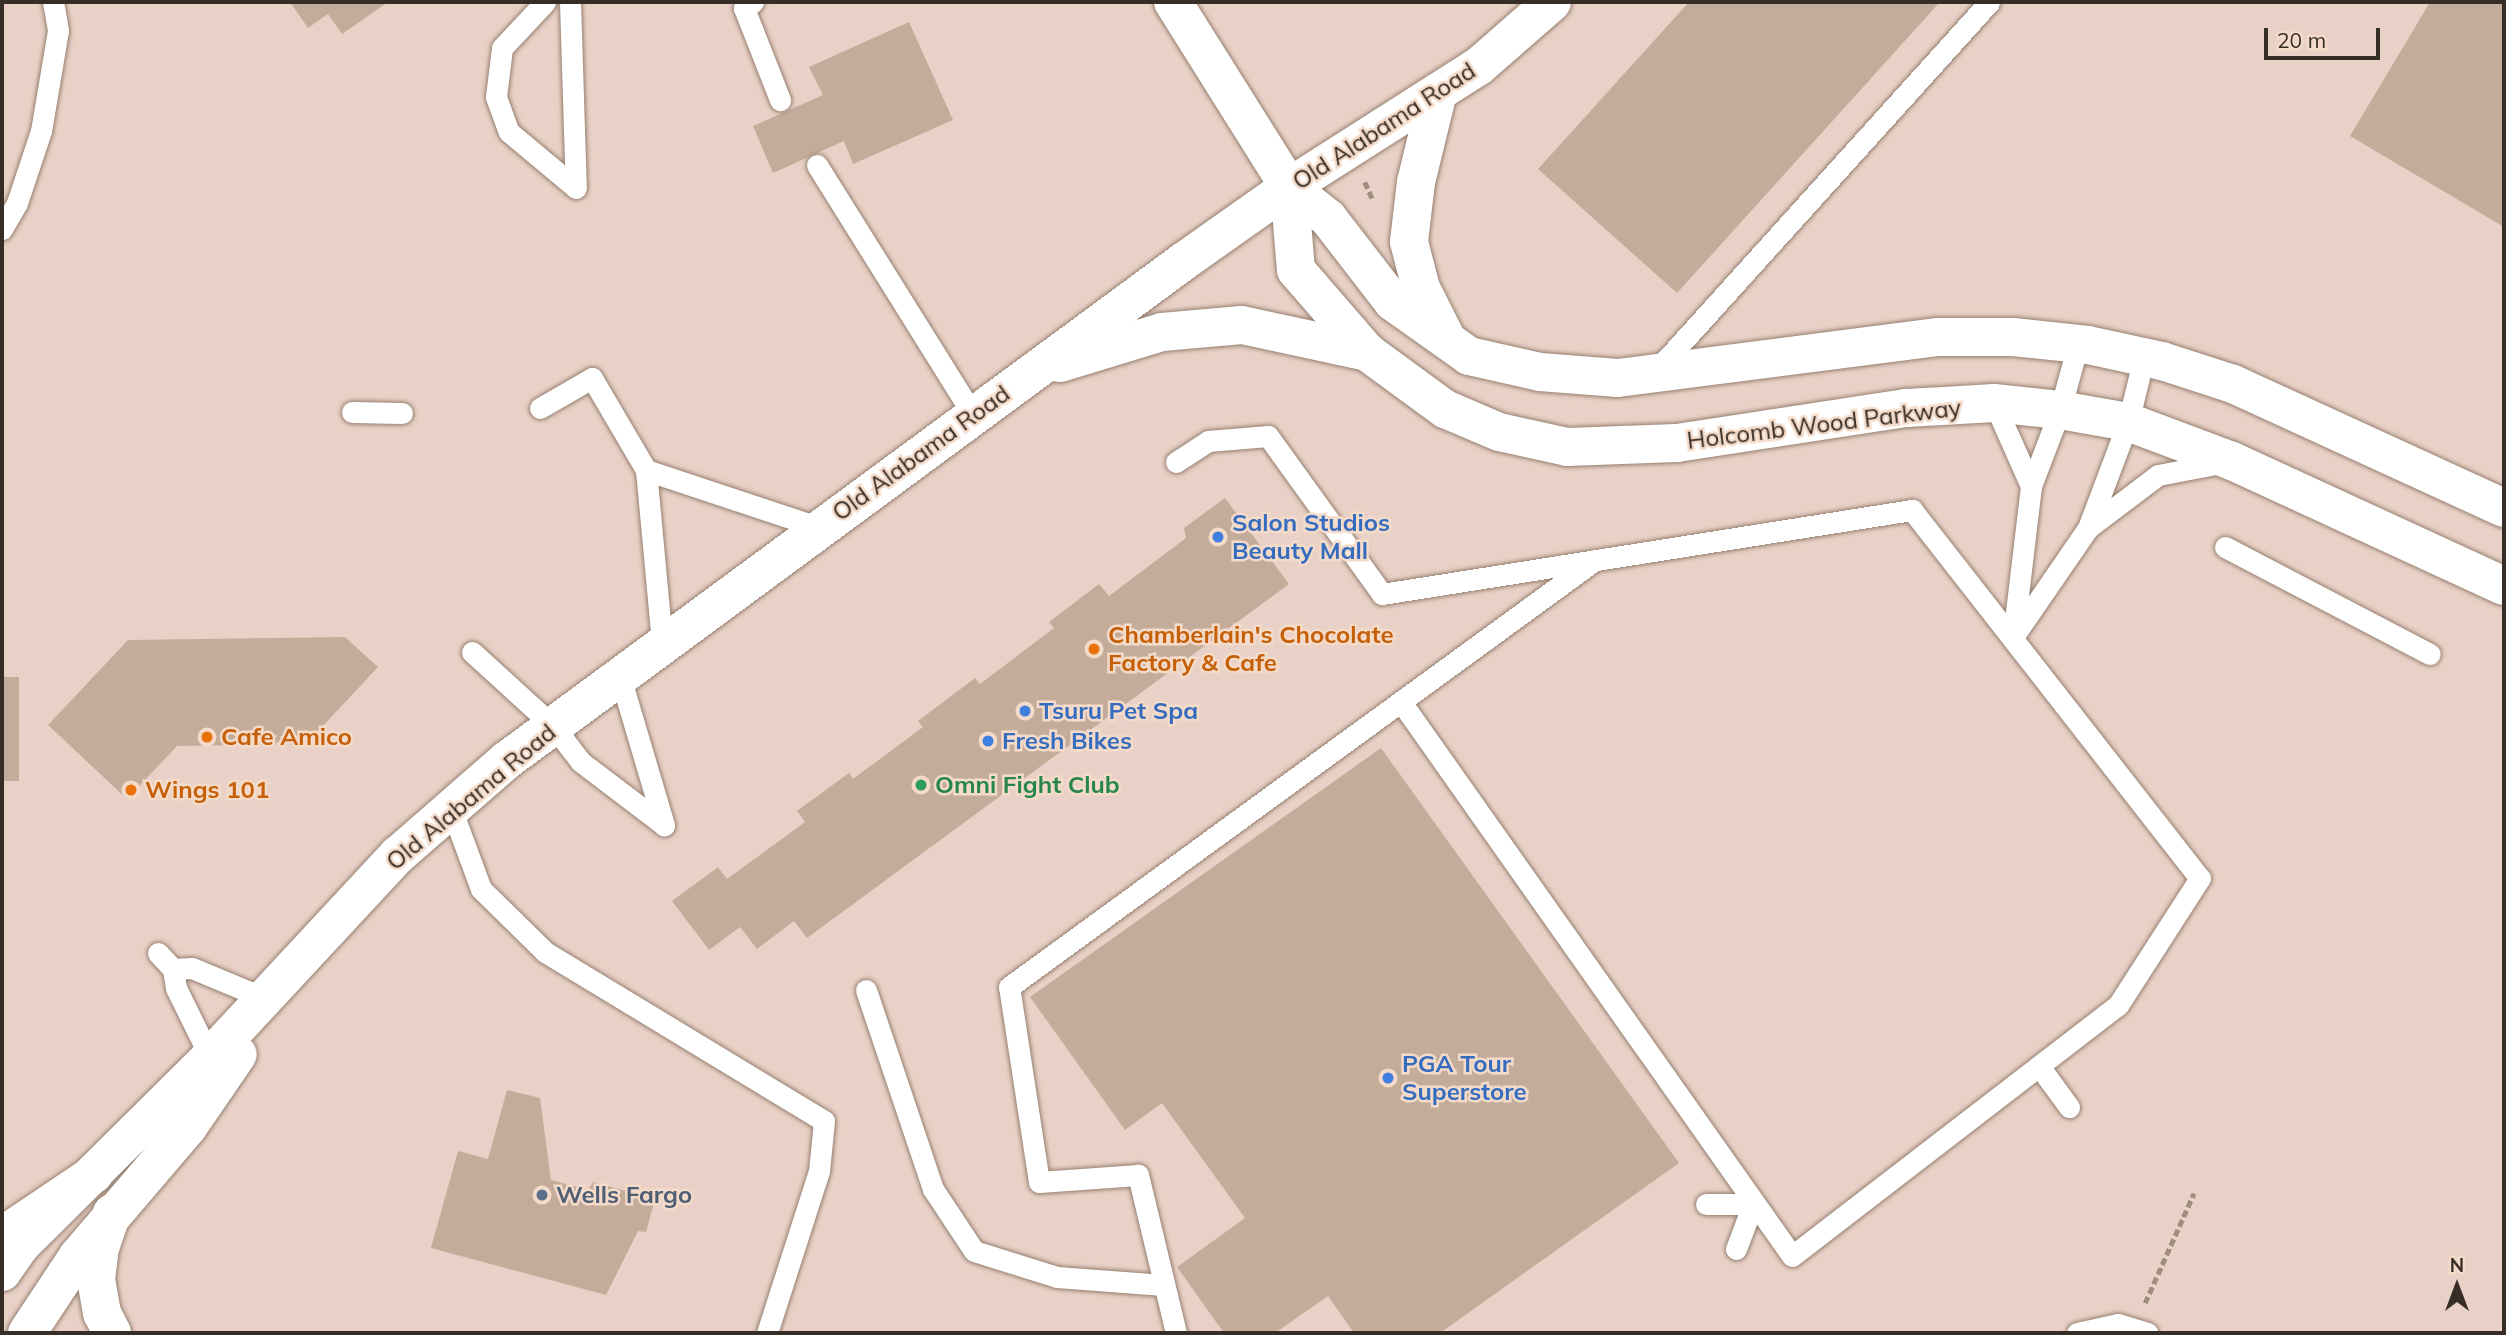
<!DOCTYPE html>
<html>
<head>
<meta charset="utf-8">
<style>
	body { margin:0 }
	#map { position:relative; width:2506px; height:1335px; overflow:hidden; background:#f4dbc9; font-family:Mulish,sans-serif }
	div>[style] { position:absolute }
	.commercial>* { inset:0; background:#e9d1c7; transform-origin:0 0 }
	.building>* { inset:0; background:#c4ac9b; transform-origin:0 0 }
	.path>* { height:4.5px; margin-top:-2.25px; transform-origin:0; background:repeating-linear-gradient(90deg,#9f8d80 0 7px,transparent 0 10.5px) }
	.roads { filter:drop-shadow(0 0 2px #96806f) drop-shadow(0 0 2px #96806f) }
	.service>* { height:21px; margin:-10.5px; padding:0 10.5px; transform-origin:10.5px; border-radius:10.5px; background:#fff }
	.minor>* { height:38px; margin:-19px; padding:0 19px; transform-origin:19px; border-radius:19px; background:#fff }
	.secondary>* { height:38px; margin:-19px; padding:0 19px; transform-origin:19px; border-radius:19px; background:#fff }
	.primary>* { height:38px; margin:-19px; padding:0 19px; transform-origin:19px; border-radius:19px; background:#fff }
	.dots>* { width:19px; height:19px; translate:-50% -50%; box-sizing:border-box; border:4px solid #f4dbc9; border-radius:50% }
	span { translate:-50% -50%; white-space:nowrap; text-align:center; line-height:1.15; -webkit-text-stroke:5px #f4dbc9; paint-order:stroke }
	.street-label { font-size:24px; color:#362d26 }
	.shop-label { font-size:24px; color:#366cbe; font-weight:700 }
	.left { translate:0 -50%; text-align:left }
	.food-label { font-size:24px; color:#c56008; font-weight:700 }
	.leisure-label { font-size:24px; color:#27864d; font-weight:700 }
	.service-label { font-size:24px; color:#4e5e75; font-weight:700 }
	.frame { position:absolute; inset:0; border:4px solid #362d26; pointer-events:none }
	.north { position:absolute; left:2422px; top:1251px; width:70px; height:70px; -webkit-text-stroke:5px #f4dbc9; paint-order:stroke; rotate:0deg; font-size:19px; font-weight:700; line-height:28px; text-align:center; color:#362d26 }
	.north::after { content:''; display:block; margin:auto; width:24px; height:32px; background:#362d26; clip-path:polygon(50% 0,100% 100%,50% 72%,0 100%) }
	.scale { position:absolute; left:2264px; top:28px; width:116px; height:32px; box-sizing:border-box; border:4px solid #362d26; border-top:0; padding-left:9px; font-size:21px; line-height:24px; white-space:nowrap; color:#362d26; -webkit-text-stroke:5px #f4dbc9; paint-order:stroke }
</style>
</head>
<body>
<div id="map">
	<div class="commercial">
		<i style="left:2px;top:2px;width:2502px;height:1331px"></i>
	</div>
	<div class="building">
		<i style="clip-path:polygon(290px 2px,388px 2px,342px 34px,328px 14px,308px 28px)"></i>
		<i style="clip-path:polygon(1689px 2px,1940px 2px,1677px 293px,1538px 169px)"></i>
		<i style="clip-path:polygon(2430px 2px,2504px 2px,2504px 227px,2350px 136px)"></i>
		<i style="clip-path:polygon(909px 22px,953px 120px,853px 164px,844px 141px,773px 173px,753px 126px,823px 95px,809px 67px)"></i>
		<i style="clip-path:polygon(1225px 498px,1289px 584px,807px 938px,794px 921px,757px 949px,740px 927px,709px 950px,672px 901px,718px 867px,727px 879px,805px 822px,797px 811px,849px 773px,853px 779px,923px 727px,918px 721px,975px 678px,980px 684px,1054px 628px,1049px 622px,1099px 584px,1109px 596px,1186px 538px,1184px 528px)"></i>
		<i style="clip-path:polygon(345px 637px,378px 667px,306px 744px,177px 746px,127px 799px,48px 725px,128px 640px)"></i>
		<i style="left:2px;top:677px;width:17px;height:104px"></i>
		<i style="clip-path:polygon(1381px 748px,1679px 1163px,1440px 1333px,1354px 1333px,1328px 1296px,1275px 1333px,1224px 1333px,1177px 1267px,1245px 1218px,1162px 1103px,1125px 1130px,1030px 997px)"></i>
		<i style="clip-path:polygon(507px 1090px,540px 1098px,551px 1180px,588px 1190px,593px 1182px,655px 1199px,646px 1232px,638px 1231px,606px 1295px,431px 1248px,458px 1151px,488px 1159px)"></i>
	</div>
	<div class="path">
		<i style="left:1365px;top:182px;width:20px;rotate:66deg"></i>
		<i style="left:2145px;top:1303px;width:120px;rotate:-66deg"></i>
	</div>
	<div class="roads">
		<div class="service">
			<i style="left:545px;top:2px;width:63px;rotate:133.1deg"></i>
			<i style="left:502px;top:48px;width:49px;rotate:97deg"></i>
			<i style="left:496px;top:97px;width:37px;rotate:70deg"></i>
			<i style="left:509px;top:132px;width:87px;rotate:39.9deg"></i>
			<i style="left:570px;top:2px;width:186px;rotate:88.2deg"></i>
			<i style="left:753px;top:2px;width:11px;rotate:146deg"></i>
			<i style="left:744px;top:8px;width:99px;rotate:68.6deg"></i>
			<i style="left:817px;top:165px;width:295px;rotate:58deg"></i>
			<i style="left:2px;top:229px;width:30px;rotate:-60deg"></i>
			<i style="left:17px;top:203px;width:76px;rotate:-71.6deg"></i>
			<i style="left:41px;top:131px;width:102px;rotate:-80.4deg"></i>
			<i style="left:58px;top:30px;width:28px;rotate:-100deg"></i>
			<i style="left:1655px;top:372px;width:498px;rotate:-47.9deg"></i>
			<i style="left:1994px;top:403px;width:91px;rotate:66deg"></i>
			<i style="left:2031px;top:486px;width:152px;rotate:96.8deg"></i>
			<i style="left:2013px;top:637px;width:132px;rotate:-55.5deg"></i>
			<i style="left:2088px;top:528px;width:88px;rotate:-37.1deg"></i>
			<i style="left:2158px;top:475px;width:64px;rotate:-10.8deg"></i>
			<i style="left:540px;top:408px;width:60px;rotate:-30deg"></i>
			<i style="left:592px;top:378px;width:107px;rotate:59.6deg"></i>
			<i style="left:646px;top:470px;width:173px;rotate:84.7deg"></i>
			<i style="left:352px;top:412px;width:50px;rotate:1.1deg"></i>
			<i style="left:1176px;top:462px;width:38px;rotate:-33deg"></i>
			<i style="left:1208px;top:441px;width:60px;rotate:-4.8deg"></i>
			<i style="left:1268px;top:436px;width:195px;rotate:54.2deg"></i>
			<i style="left:1382px;top:594px;width:537px;rotate:-9.01deg"></i>
			<i style="left:1912px;top:510px;width:467px;rotate:52deg"></i>
			<i style="left:2200px;top:878px;width:151px;rotate:122.8deg"></i>
			<i style="left:2118px;top:1005px;width:411px;rotate:142.4deg"></i>
			<i style="left:1792px;top:1256px;width:678px;rotate:-125.21deg"></i>
			<i style="left:646px;top:470px;width:183px;rotate:18.4deg"></i>
			<i style="left:2031px;top:486px;width:81px;rotate:-69.1deg"></i>
			<i style="left:2060px;top:410px;width:68px;rotate:-74.7deg"></i>
			<i style="left:2088px;top:528px;width:113px;rotate:-69.3deg"></i>
			<i style="left:2128px;top:422px;width:67px;rotate:-76.2deg"></i>
			<i style="left:2225px;top:547px;width:231px;rotate:27.6deg"></i>
			<i style="left:472px;top:652px;width:111px;rotate:42.4deg"></i>
			<i style="left:554px;top:727px;width:44px;rotate:52.4deg"></i>
			<i style="left:581px;top:762px;width:104px;rotate:37.2deg"></i>
			<i style="left:619px;top:673px;width:159px;rotate:73.5deg"></i>
			<i style="left:451px;top:808px;width:86px;rotate:69.7deg"></i>
			<i style="left:481px;top:889px;width:90px;rotate:44.5deg"></i>
			<i style="left:545px;top:952px;width:326px;rotate:31.2deg"></i>
			<i style="left:824px;top:1121px;width:50px;rotate:95.7deg"></i>
			<i style="left:819px;top:1171px;width:170px;rotate:107.8deg"></i>
			<i style="left:158px;top:953px;width:22px;rotate:47deg"></i>
			<i style="left:173px;top:969px;width:19px;rotate:81deg"></i>
			<i style="left:176px;top:988px;width:77px;rotate:63.8deg"></i>
			<i style="left:173px;top:969px;width:19px;rotate:-3deg"></i>
			<i style="left:192px;top:968px;width:78px;rotate:22.6deg"></i>
			<i style="left:866px;top:990px;width:210px;rotate:71.4deg"></i>
			<i style="left:933px;top:1189px;width:74px;rotate:56.5deg"></i>
			<i style="left:974px;top:1251px;width:87px;rotate:17.4deg"></i>
			<i style="left:1057px;top:1277px;width:107px;rotate:4.3deg"></i>
			<i style="left:2039px;top:1066px;width:51px;rotate:53.8deg"></i>
			<i style="left:1706px;top:1204px;width:47px"></i>
			<i style="left:1753px;top:1204px;width:48px;rotate:110.7deg"></i>
			<i style="left:1176px;top:1333px;width:163px;rotate:-103.5deg"></i>
			<i style="left:1138px;top:1175px;width:99px;rotate:176deg"></i>
			<i style="left:1039px;top:1182px;width:197px;rotate:-98.7deg"></i>
			<i style="left:1009px;top:987px;width:725px;rotate:-36.08deg"></i>
			<i style="left:2077px;top:1333px;width:42px;rotate:-12.4deg"></i>
			<i style="left:2118px;top:1324px;width:31px;rotate:17deg"></i>
		</div>
		<div class="minor">
			<i style="left:1173px;top:2px;width:218px;rotate:57.9deg"></i>
			<i style="left:1289px;top:187px;width:50px;rotate:38.5deg"></i>
			<i style="left:1328px;top:218px;width:106px;rotate:52.3deg"></i>
			<i style="left:1393px;top:302px;width:93px;rotate:35.4deg"></i>
			<i style="left:1469px;top:356px;width:73px;rotate:12.7deg"></i>
			<i style="left:1540px;top:372px;width:78px;rotate:4.4deg"></i>
			<i style="left:1618px;top:378px;width:323px;rotate:-7.3deg"></i>
			<i style="left:1938px;top:337px;width:75px"></i>
			<i style="left:2013px;top:337px;width:75px;rotate:6.1deg"></i>
			<i style="left:2088px;top:345px;width:76px;rotate:12.2deg"></i>
			<i style="left:2162px;top:361px;width:75px;rotate:17.9deg"></i>
			<i style="left:2233px;top:384px;width:298px;rotate:24.6deg"></i>
			<i style="left:1289px;top:187px;width:83px;rotate:85.2deg"></i>
			<i style="left:1296px;top:270px;width:108px;rotate:49.1deg"></i>
			<i style="left:1367px;top:352px;width:97px;rotate:36.2deg"></i>
			<i style="left:1445px;top:409px;width:59px;rotate:23.1deg"></i>
			<i style="left:1499px;top:432px;width:70px;rotate:12.4deg"></i>
			<i style="left:1567px;top:447px;width:110px;rotate:-2.1deg"></i>
			<i style="left:1677px;top:443px;width:233px;rotate:-8.7deg"></i>
			<i style="left:1907px;top:408px;width:87px;rotate:-3.3deg"></i>
			<i style="left:1994px;top:403px;width:66px;rotate:6.1deg"></i>
			<i style="left:2060px;top:410px;width:69px;rotate:10deg"></i>
			<i style="left:2128px;top:422px;width:111px;rotate:20.6deg"></i>
			<i style="left:2232px;top:461px;width:299px;rotate:24.7deg"></i>
		</div>
		<div class="secondary">
			<i style="left:1438px;top:92px;width:93px;rotate:103.7deg"></i>
			<i style="left:1416px;top:182px;width:60px;rotate:96.7deg"></i>
			<i style="left:1409px;top:242px;width:48px;rotate:75.4deg"></i>
			<i style="left:1421px;top:288px;width:58px;rotate:63.4deg"></i>
			<i style="left:1060px;top:363px;width:107px;rotate:-16.9deg"></i>
			<i style="left:1162px;top:332px;width:80px;rotate:-5deg"></i>
			<i style="left:1242px;top:325px;width:128px;rotate:12.2deg"></i>
			<i style="left:2px;top:1272px;width:33px;rotate:-55deg"></i>
			<i style="left:21px;top:1245px;width:267px;rotate:-44.8deg"></i>
			<i style="left:210px;top:1057px;width:276px;rotate:-47.1deg"></i>
			<i style="left:398px;top:855px;width:145px;rotate:-41.1deg"></i>
			<i style="left:507px;top:760px;width:841px;rotate:-36.39deg"></i>
			<i style="left:1184px;top:261px;width:128px;rotate:-35.2deg"></i>
			<i style="left:1289px;top:187px;width:225px;rotate:-32.5deg"></i>
			<i style="left:1479px;top:66px;width:97px;rotate:-41.2deg"></i>
			<i style="left:27px;top:1333px;width:92px;rotate:-56.5deg"></i>
			<i style="left:78px;top:1256px;width:170px;rotate:-49.5deg"></i>
			<i style="left:188px;top:1127px;width:88px;rotate:-55.6deg"></i>
		</div>
		<div class="primary">
			<i style="left:112px;top:1213px;width:36px;rotate:109deg"></i>
			<i style="left:100px;top:1247px;width:32px;rotate:97deg"></i>
			<i style="left:96px;top:1279px;width:35px;rotate:80deg"></i>
			<i style="left:102px;top:1313px;width:22px;rotate:63deg"></i>
			<i style="left:2px;top:1236px;width:111px;rotate:-34deg"></i>
		</div>
	</div>
	<div class="dots">
		<i style="left:1218px;top:537px;background:#3f7fe0"></i>
		<i style="left:1094px;top:649px;background:#e8710a"></i>
		<i style="left:1025px;top:711px;background:#3f7fe0"></i>
		<i style="left:207px;top:737px;background:#e8710a"></i>
		<i style="left:988px;top:741px;background:#3f7fe0"></i>
		<i style="left:921px;top:785px;background:#2e9e5b"></i>
		<i style="left:131px;top:790px;background:#e8710a"></i>
		<i style="left:1388px;top:1078px;background:#3f7fe0"></i>
		<i style="left:542px;top:1195px;background:#5c6f8a"></i>
	</div>
	<div class="street-label">
		<span style="left:1384px;top:126px;rotate:-33deg">Old Alabama Road</span>
		<span style="left:1824px;top:424px;rotate:-7deg">Holcomb Wood Parkway</span>
		<span style="left:921px;top:453px;rotate:-36deg">Old Alabama Road</span>
		<span style="left:471px;top:797px;rotate:-40deg">Old Alabama Road</span>
	</div>
	<div class="shop-label">
		<span class="left" style="left:1232px;top:537px">Salon Studios<br>Beauty Mall</span>
		<span class="left" style="left:1039px;top:711px">Tsuru Pet Spa</span>
		<span class="left" style="left:1002px;top:741px">Fresh Bikes</span>
		<span class="left" style="left:1402px;top:1078px">PGA Tour<br>Superstore</span>
	</div>
	<div class="food-label">
		<span class="left" style="left:1108px;top:649px">Chamberlain's Chocolate<br>Factory &amp; Cafe</span>
		<span class="left" style="left:221px;top:737px">Cafe Amico</span>
		<span class="left" style="left:145px;top:790px">Wings 101</span>
	</div>
	<div class="leisure-label">
		<span class="left" style="left:935px;top:785px">Omni Fight Club</span>
	</div>
	<div class="service-label">
		<span class="left" style="left:556px;top:1195px">Wells Fargo</span>
	</div>
	<div class="frame"></div>
	<div class="north">N</div>
	<div class="scale">20 m</div>
</div>
</body>
</html>
